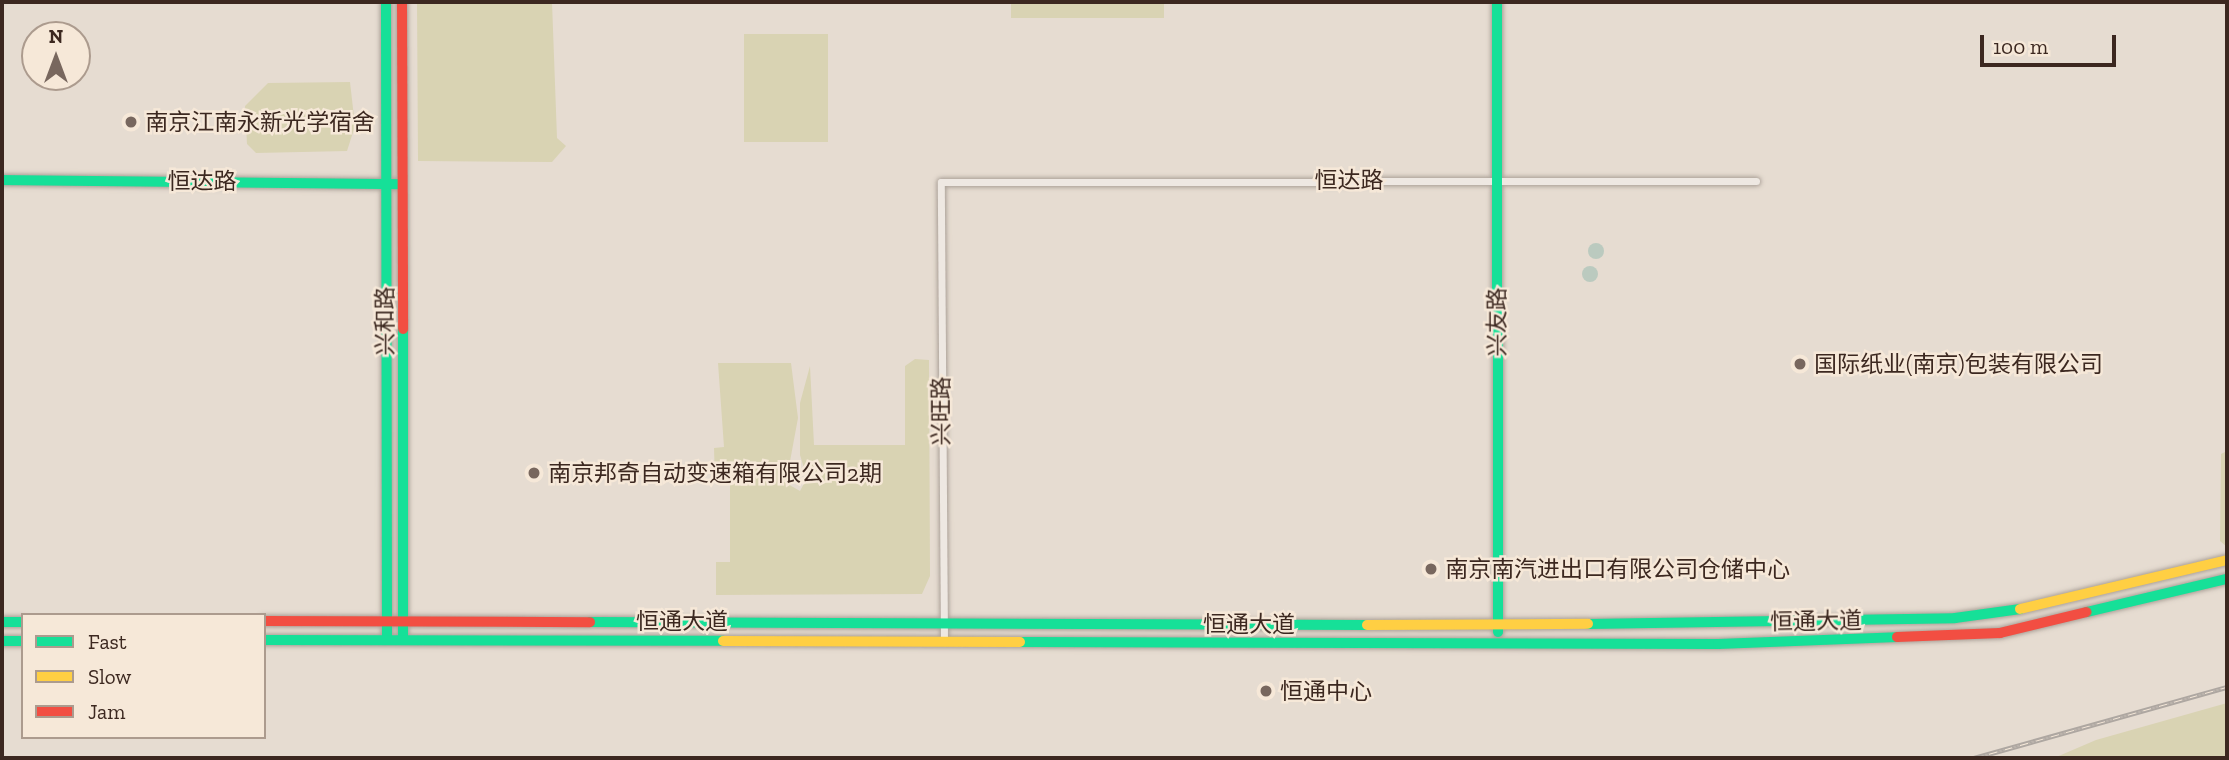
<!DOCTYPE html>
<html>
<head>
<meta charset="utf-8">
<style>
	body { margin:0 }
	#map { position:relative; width:2229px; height:760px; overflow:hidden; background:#e6dcd1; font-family:"Zilla Slab","Noto Sans SC",serif }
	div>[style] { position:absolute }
	.green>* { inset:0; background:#d9d3b3; transform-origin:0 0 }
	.water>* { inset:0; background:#bbcabf }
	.round { border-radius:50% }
	.roads { filter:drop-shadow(0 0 2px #aca299) drop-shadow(0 0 2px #aca299) }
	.street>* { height:7px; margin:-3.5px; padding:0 3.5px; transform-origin:3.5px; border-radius:3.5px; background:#eee8e2 }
	.fast>* { height:10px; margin:-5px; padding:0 5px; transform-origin:5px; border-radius:5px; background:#16e098 }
	.slow>* { height:10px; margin:-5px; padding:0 5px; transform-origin:5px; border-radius:5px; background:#ffcf43 }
	.jam>* { height:10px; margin:-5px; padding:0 5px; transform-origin:5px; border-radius:5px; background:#f24e42 }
	.rail>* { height:5px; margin-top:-2.5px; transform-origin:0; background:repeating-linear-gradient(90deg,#f6e8d8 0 8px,#aea7a1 0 16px); box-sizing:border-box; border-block:2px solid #aea7a1 }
	.dots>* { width:19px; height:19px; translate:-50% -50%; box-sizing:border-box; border:4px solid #f6e8d8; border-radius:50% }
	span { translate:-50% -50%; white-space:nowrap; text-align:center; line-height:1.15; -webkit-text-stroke:5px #f6e8d8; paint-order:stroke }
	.poi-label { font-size:23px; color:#3c2820 }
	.left { translate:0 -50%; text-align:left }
	.street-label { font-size:23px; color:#3c2820 }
	.frame { position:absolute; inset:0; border:4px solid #3c2820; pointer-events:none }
	.legend { position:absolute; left:21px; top:613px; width:245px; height:126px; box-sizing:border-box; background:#f6e8d8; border:2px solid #ac9b8e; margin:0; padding:9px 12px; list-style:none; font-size:21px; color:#3c2820 }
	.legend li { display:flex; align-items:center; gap:14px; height:35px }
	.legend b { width:35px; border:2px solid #ac9b8e }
	.north { position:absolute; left:21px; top:21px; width:70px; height:70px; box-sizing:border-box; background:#f6e8d8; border:2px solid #ac9b8e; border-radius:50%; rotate:0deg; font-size:19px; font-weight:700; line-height:28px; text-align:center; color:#3c2820 }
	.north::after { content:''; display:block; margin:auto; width:24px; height:32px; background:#78675e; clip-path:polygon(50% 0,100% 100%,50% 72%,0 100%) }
	.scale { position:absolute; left:1980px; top:35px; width:136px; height:32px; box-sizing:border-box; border:4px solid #3c2820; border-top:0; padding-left:9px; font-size:21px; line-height:24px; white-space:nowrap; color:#3c2820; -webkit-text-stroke:5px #f6e8d8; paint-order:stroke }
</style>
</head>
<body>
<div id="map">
	<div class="green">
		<i style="clip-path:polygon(417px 2px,552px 2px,557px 138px,566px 146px,552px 162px,418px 161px)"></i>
		<i style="left:1011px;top:2px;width:153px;height:16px"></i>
		<i style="left:744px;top:34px;width:84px;height:108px"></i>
		<i style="clip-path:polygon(350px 82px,355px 126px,347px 151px,256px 153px,247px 144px,245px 106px,268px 83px)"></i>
		<i style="clip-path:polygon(915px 359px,929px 360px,930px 576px,922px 594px,716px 595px,716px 562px,730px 562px,730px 481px,715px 481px,714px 448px,724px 447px,718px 363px,791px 363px,798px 418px,786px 483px,800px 491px,807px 478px,800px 455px,800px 403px,810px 366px,814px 445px,905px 445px,905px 366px)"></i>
		<i style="clip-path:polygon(2227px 451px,2227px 547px,2220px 541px,2221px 454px)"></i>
		<i style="clip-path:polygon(2227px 703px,2227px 758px,2054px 758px,2096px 740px)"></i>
	</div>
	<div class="water">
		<i class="round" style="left:1588px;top:243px;width:16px;height:16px"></i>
		<i class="round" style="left:1582px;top:266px;width:16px;height:16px"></i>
	</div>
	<div class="roads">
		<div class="street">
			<i style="left:944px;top:641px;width:459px;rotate:-90.4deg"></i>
			<i style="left:941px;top:182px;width:815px;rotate:-0.07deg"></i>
		</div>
		<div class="fast">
			<i style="left:386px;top:2px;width:638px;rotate:89.91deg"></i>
			<i style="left:1497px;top:2px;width:630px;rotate:89.91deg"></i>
			<i style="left:2px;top:180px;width:400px;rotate:0.6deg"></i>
			<i style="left:403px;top:329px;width:311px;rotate:90deg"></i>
			<i style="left:2087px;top:612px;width:144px;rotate:-13.3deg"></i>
			<i style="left:2px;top:622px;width:21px"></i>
			<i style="left:590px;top:622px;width:777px;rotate:0.22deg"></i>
			<i style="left:1588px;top:624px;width:367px;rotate:-0.9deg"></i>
			<i style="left:1955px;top:618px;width:66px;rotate:-7.9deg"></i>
			<i style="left:264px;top:640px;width:459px;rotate:0.1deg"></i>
			<i style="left:2px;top:641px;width:21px"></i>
			<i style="left:1020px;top:642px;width:698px;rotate:0.16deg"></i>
			<i style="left:1718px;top:644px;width:179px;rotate:-2.2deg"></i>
		</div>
		<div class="slow">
			<i style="left:2020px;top:609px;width:213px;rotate:-13.3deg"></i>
			<i style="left:1367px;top:625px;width:221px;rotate:-0.3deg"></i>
			<i style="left:723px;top:641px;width:297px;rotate:0.2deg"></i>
		</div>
		<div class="jam">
			<i style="left:402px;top:2px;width:327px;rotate:89.8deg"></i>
			<i style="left:264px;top:621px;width:326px;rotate:0.2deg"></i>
			<i style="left:1897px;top:637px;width:103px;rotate:-2.2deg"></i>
			<i style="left:2000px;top:633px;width:89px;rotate:-13.6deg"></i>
		</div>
	</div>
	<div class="rail">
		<i style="left:1974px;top:758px;width:263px;rotate:-15.7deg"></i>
	</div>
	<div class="dots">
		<i style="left:131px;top:122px;background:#78675e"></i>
		<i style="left:1800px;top:364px;background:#78675e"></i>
		<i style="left:534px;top:473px;background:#78675e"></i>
		<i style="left:1431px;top:569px;background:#78675e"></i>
		<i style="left:1266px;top:691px;background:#78675e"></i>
	</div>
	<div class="poi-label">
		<span class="left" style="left:145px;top:122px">南京江南永新光学宿舍</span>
		<span class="left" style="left:1814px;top:364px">国际纸业(南京)包装有限公司</span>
		<span class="left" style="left:548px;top:473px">南京邦奇自动变速箱有限公司2期</span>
		<span class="left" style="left:1445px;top:569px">南京南汽进出口有限公司仓储中心</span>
		<span class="left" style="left:1280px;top:691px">恒通中心</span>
	</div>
	<div class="street-label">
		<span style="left:1349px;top:180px">恒达路</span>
		<span style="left:202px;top:181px">恒达路</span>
		<span style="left:385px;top:321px;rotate:-90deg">兴和路</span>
		<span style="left:1497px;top:322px;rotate:-90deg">兴友路</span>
		<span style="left:941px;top:411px;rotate:-90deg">兴旺路</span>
		<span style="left:682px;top:621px">恒通大道</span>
		<span style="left:1816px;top:621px;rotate:-1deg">恒通大道</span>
		<span style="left:1249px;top:624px">恒通大道</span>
	</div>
	<div class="frame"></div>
	<ul class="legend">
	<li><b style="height:9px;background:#16e098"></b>Fast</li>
	<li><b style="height:9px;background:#ffcf43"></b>Slow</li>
	<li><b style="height:9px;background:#f24e42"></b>Jam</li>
	</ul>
	<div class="north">N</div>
	<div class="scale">100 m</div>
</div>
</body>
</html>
